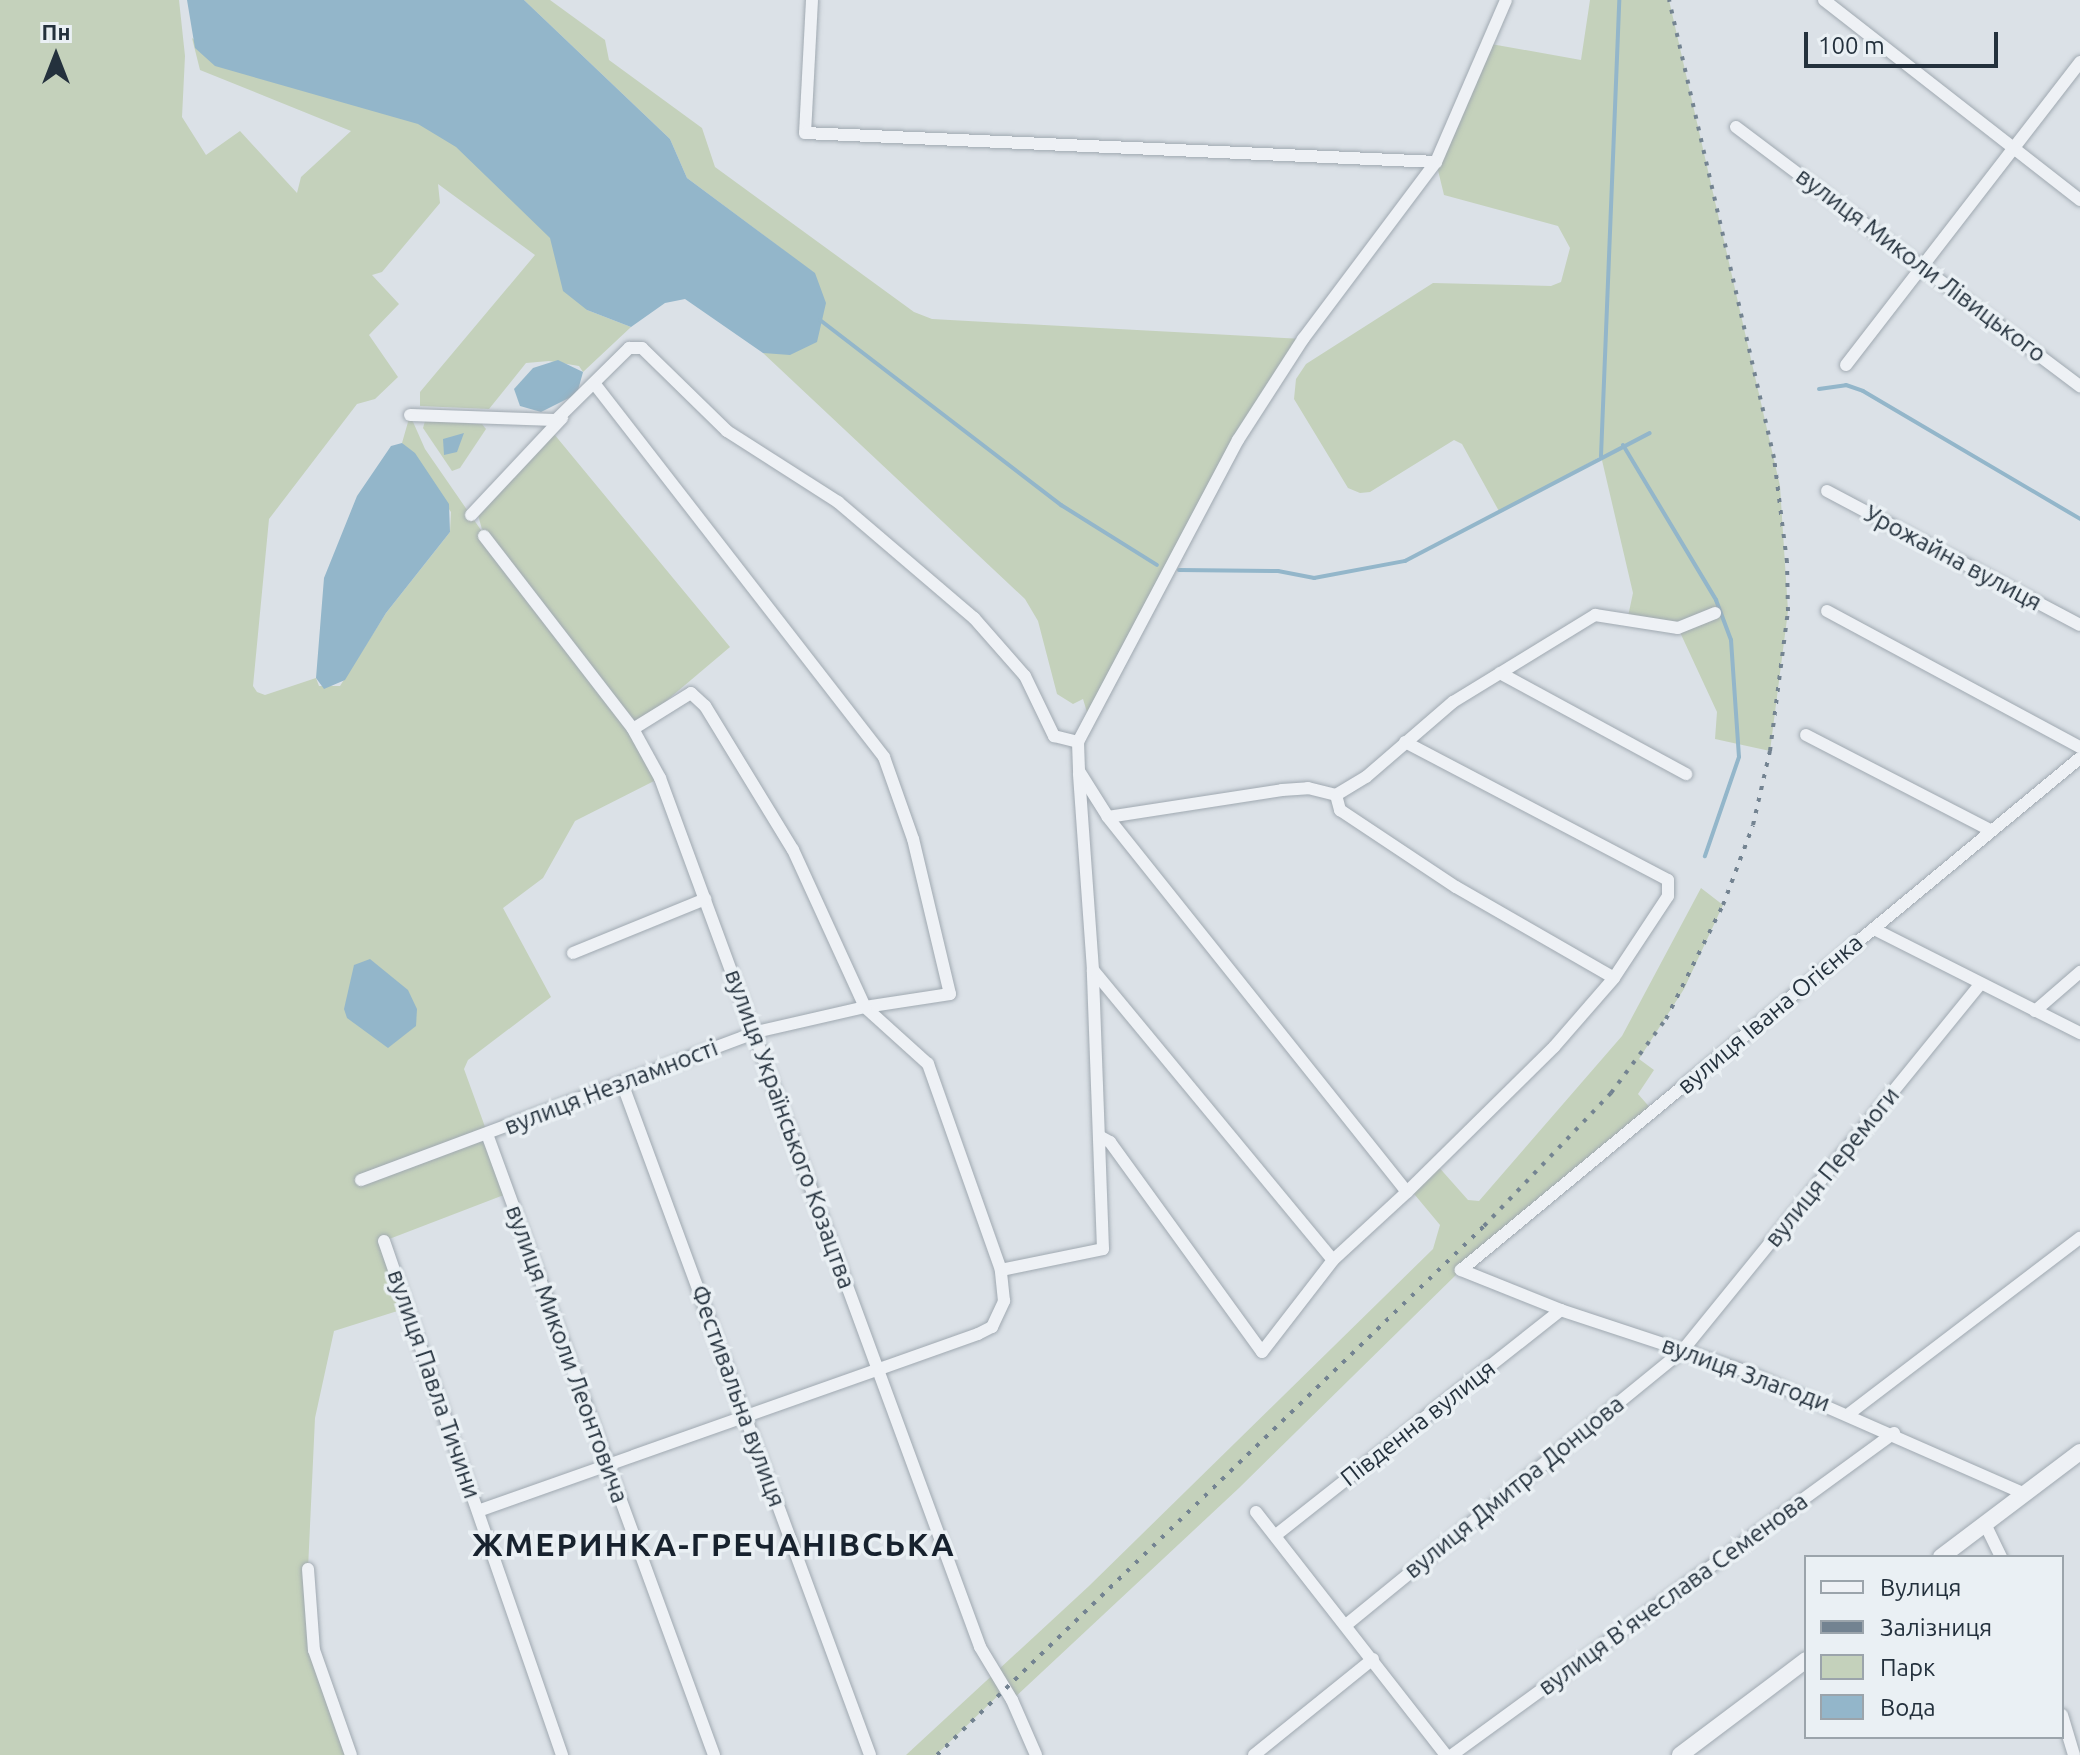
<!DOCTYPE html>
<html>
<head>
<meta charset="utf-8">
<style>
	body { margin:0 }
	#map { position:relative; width:2080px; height:1755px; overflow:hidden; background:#dbe1e7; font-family:Ubuntu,sans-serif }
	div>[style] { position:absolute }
	.green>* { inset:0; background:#c4d1bb }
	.water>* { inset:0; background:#93b6ca }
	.stream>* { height:4px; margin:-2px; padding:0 2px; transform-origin:2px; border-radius:2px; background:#93b6ca }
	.roads { filter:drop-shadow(0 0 2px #a0a9b1) drop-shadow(0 0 2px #a0a9b1) }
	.minor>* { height:12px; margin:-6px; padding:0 6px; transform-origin:6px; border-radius:6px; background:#eef1f5 }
	.tertiary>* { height:16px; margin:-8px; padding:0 8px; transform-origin:8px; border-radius:8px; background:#eef1f5 }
	.rail>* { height:4px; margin-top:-2px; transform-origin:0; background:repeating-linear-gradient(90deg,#738391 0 4px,transparent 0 12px) }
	span { translate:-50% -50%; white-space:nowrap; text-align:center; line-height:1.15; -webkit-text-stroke:7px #eaf0f4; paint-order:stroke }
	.street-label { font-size:24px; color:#24313d }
	.district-label { font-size:32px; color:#17222e; font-weight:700; letter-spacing:2px }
	.legend { position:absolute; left:1804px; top:1555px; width:260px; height:184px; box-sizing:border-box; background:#eaf0f4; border:2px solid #9ba4ab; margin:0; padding:10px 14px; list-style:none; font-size:24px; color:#24313d }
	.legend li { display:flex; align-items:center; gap:16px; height:40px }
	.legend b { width:40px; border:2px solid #9ba4ab }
	.north { position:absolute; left:16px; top:16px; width:80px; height:80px; -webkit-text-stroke:6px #eaf0f4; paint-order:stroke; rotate:0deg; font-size:22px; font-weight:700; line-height:32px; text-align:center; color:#24313d }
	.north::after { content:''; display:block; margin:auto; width:28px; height:36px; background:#24313d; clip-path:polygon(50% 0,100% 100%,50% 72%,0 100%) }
	.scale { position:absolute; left:1804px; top:32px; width:194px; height:36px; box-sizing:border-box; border:4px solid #24313d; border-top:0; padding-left:10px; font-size:24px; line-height:28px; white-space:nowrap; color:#24313d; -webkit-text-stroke:6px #eaf0f4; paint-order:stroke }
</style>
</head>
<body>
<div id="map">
	<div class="green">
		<i style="clip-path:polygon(0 0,179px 0,185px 56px,182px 117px,206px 155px,240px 131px,297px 193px,301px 177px,351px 131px,200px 70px,192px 38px,205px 48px,422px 116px,539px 212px,587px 310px,631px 327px,583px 372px,579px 366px,549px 361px,526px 363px,489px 409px,420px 406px,420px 392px,535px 255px,438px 184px,440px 203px,382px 272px,372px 275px,399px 304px,369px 335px,398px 377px,375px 399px,357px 404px,269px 519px,253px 686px,257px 692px,265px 695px,316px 678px,319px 686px,340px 686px,386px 613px,450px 532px,451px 512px,402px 443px,410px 415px,425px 449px,483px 533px,478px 515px,554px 434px,730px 647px,633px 729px,660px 778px,575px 821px,543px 878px,503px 908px,551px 997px,468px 1060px,464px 1069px,509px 1193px,384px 1241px,407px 1308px,334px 1331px,315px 1418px,308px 1569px,312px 1636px,351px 1755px,0 1755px)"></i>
		<i style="clip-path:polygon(524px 0,550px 0,605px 40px,609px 60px,702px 128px,715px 167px,914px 312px,932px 319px,1303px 339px,1271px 386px,1089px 719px,1083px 699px,1073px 704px,1057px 694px,1038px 621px,1025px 599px,763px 353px,799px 342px,814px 273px,687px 178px,670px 139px)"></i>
		<i style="clip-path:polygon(1590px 0,1669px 0,1780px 486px,1788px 611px,1770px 751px,1715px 739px,1717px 712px,1678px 628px,1627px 621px,1633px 593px,1601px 456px,1500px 513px,1462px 444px,1454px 440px,1370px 492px,1360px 493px,1348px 488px,1294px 399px,1296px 379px,1306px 364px,1433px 283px,1551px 286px,1561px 282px,1570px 248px,1558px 226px,1444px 195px,1436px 162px,1491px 44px,1581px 60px)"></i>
		<i style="clip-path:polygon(425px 421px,482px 424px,486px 429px,460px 468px,452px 471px,423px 428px)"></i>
		<i style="clip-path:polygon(1701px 888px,1723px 905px,1684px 989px,1639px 1059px,1654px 1070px,1638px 1094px,1653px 1111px,1461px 1270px,1239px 1488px,1012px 1700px,1005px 1689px,936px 1755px,906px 1755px,1089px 1586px,1433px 1249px,1440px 1225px,1410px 1189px,1436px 1164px,1468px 1200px,1479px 1201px,1622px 1036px)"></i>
	</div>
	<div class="water">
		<i style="clip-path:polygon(187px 0,524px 0,670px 139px,687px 178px,815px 273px,826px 303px,817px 342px,790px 355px,763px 353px,685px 299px,665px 303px,631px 327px,587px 310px,563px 291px,550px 238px,456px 147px,418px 124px,215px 66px,195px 48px)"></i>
		<i style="clip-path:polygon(558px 360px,583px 372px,577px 394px,541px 412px,520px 406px,514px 389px,533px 368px)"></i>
		<i style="clip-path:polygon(464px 433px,457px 452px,444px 455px,443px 439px)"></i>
		<i style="clip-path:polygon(402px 443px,415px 453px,449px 504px,450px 532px,386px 613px,345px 680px,324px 689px,316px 678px,324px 578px,357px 496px,391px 446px)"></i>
		<i style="clip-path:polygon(370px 959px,408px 990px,417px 1009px,416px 1026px,388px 1048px,347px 1018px,344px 1009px,354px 965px)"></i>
	</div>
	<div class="stream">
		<i style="left:820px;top:320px;width:304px;rotate:37.5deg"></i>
		<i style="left:1061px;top:505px;width:113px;rotate:32deg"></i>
		<i style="left:1819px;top:389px;width:27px;rotate:-8deg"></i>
		<i style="left:1846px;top:385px;width:18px;rotate:19deg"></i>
		<i style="left:1863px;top:391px;width:252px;rotate:30.5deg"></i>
		<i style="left:1623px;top:445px;width:181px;rotate:59deg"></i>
		<i style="left:1716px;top:600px;width:43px;rotate:69.4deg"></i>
		<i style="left:1731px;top:640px;width:117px;rotate:86.1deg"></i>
		<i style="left:1739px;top:757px;width:105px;rotate:109deg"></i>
		<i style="left:1601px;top:456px;width:456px;rotate:-87.7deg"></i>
		<i style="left:1179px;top:570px;width:99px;rotate:0.6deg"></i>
		<i style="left:1278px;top:571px;width:37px;rotate:11deg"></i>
		<i style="left:1314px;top:578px;width:93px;rotate:-10.6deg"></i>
		<i style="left:1405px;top:561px;width:276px;rotate:-27.6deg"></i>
	</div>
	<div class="roads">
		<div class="minor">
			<i style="left:812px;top:0;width:133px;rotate:93deg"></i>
			<i style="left:805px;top:133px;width:632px;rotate:2.63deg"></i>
			<i style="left:1436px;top:162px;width:176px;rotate:-66.6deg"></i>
			<i style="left:1824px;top:0;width:325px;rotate:38deg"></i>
			<i style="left:1736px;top:127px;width:431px;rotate:37deg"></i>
			<i style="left:1846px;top:365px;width:383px;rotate:-52.3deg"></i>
			<i style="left:410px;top:415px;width:146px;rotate:2deg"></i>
			<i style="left:556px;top:420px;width:103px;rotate:-44.6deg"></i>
			<i style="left:629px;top:348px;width:13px"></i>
			<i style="left:642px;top:348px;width:119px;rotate:44.3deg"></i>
			<i style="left:727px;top:431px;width:132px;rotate:32.6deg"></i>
			<i style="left:838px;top:502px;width:179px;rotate:40.5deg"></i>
			<i style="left:974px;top:618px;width:77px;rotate:48.7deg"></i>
			<i style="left:1025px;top:676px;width:67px;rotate:64.2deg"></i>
			<i style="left:1054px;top:736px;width:25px;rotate:14deg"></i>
			<i style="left:1078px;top:742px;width:342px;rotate:-62.1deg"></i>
			<i style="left:1238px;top:440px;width:120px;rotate:-57.2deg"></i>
			<i style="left:1303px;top:339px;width:221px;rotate:-53.1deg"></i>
			<i style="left:1827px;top:491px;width:286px;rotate:27.9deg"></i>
			<i style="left:471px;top:515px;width:133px;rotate:-46.8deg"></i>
			<i style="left:484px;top:536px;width:244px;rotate:52.3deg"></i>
			<i style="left:633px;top:729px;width:56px;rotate:61.1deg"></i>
			<i style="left:660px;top:778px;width:926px;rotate:69.78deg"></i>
			<i style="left:980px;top:1647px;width:62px;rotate:58.9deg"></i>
			<i style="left:1012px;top:1700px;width:60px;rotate:66.4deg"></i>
			<i style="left:1827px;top:611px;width:287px;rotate:28.3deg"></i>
			<i style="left:1500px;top:673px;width:212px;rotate:28.5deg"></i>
			<i style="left:1806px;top:735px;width:209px;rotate:27.3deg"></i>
			<i style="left:1078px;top:742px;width:29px;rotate:88deg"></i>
			<i style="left:1079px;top:771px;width:54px;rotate:57.8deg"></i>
			<i style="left:1108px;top:817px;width:176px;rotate:-8.8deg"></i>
			<i style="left:1282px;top:790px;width:26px;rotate:-4deg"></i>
			<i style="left:1308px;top:788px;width:29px;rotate:14deg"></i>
			<i style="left:1336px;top:795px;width:35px;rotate:-31deg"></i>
			<i style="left:1366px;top:777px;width:115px;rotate:-40.8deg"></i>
			<i style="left:1453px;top:702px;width:167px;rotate:-31.5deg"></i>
			<i style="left:1595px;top:615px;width:84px;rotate:8.9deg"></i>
			<i style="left:1678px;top:628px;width:40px;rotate:-22deg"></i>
			<i style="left:1405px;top:742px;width:297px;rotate:27.7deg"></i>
			<i style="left:1668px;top:880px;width:16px;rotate:90deg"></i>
			<i style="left:1668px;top:896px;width:98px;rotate:123.4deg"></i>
			<i style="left:1336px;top:795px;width:16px;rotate:75deg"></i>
			<i style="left:1340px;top:810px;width:139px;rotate:33.6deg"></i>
			<i style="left:1456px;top:887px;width:182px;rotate:29.9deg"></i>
			<i style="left:1614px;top:978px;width:91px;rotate:131deg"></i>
			<i style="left:1554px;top:1047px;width:206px;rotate:135.4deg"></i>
			<i style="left:1874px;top:929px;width:231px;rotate:26.8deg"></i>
			<i style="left:573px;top:953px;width:143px;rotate:-22.2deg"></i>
			<i style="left:1093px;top:970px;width:376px;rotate:50.4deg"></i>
			<i style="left:1333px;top:1260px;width:100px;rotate:-42.6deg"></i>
			<i style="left:1407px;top:1192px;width:480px;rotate:-128.6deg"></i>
			<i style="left:2035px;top:1011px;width:60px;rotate:-40.9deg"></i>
			<i style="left:622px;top:1083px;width:716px;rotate:69.74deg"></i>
			<i style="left:487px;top:1134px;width:661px;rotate:69.92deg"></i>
			<i style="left:1099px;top:1136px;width:13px;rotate:29deg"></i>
			<i style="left:1110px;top:1142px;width:259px;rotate:54.1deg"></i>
			<i style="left:1262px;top:1352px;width:116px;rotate:-52.3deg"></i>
			<i style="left:361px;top:1180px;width:422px;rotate:-20.5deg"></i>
			<i style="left:756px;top:1032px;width:112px;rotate:-12.9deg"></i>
			<i style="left:865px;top:1007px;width:86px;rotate:-8.7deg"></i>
			<i style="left:950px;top:994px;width:159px;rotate:-103.4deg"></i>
			<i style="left:913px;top:839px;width:87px;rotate:-109.5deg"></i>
			<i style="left:884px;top:757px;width:473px;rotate:-127.8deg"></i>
			<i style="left:384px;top:1241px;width:544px;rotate:70.9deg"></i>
			<i style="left:1001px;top:1270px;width:104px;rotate:-11.6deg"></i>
			<i style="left:1103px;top:1249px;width:279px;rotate:-92.1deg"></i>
			<i style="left:1093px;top:970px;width:196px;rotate:-94.1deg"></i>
			<i style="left:1850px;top:1413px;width:289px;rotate:-37.3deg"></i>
			<i style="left:2025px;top:1494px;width:306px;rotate:-156.3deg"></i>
			<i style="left:1745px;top:1371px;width:194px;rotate:-161.7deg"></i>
			<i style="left:1561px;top:1310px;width:108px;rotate:-158.2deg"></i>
			<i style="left:1461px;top:1270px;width:803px;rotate:-39.6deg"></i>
			<i style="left:478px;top:1511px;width:530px;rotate:-19.49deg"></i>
			<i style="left:978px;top:1334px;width:16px;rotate:-27deg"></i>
			<i style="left:992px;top:1327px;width:29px;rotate:-65deg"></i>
			<i style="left:1004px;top:1301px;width:31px;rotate:-96deg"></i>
			<i style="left:1001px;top:1270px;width:219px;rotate:-109.5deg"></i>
			<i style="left:928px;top:1064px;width:85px;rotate:-137.9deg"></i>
			<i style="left:865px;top:1007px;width:173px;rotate:-114.6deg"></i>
			<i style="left:793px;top:850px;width:169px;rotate:-121.4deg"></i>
			<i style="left:705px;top:706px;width:19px;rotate:-137deg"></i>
			<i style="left:691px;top:693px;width:68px;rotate:148.2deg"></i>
			<i style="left:1256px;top:1512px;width:308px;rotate:52deg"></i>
			<i style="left:1985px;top:1524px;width:37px;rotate:64deg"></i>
			<i style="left:1276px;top:1535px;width:363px;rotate:-38.3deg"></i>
			<i style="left:308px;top:1569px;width:81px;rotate:85.8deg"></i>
			<i style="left:314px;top:1650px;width:111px;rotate:70.6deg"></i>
			<i style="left:1346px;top:1625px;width:435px;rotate:-39.2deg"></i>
			<i style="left:1683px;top:1350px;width:471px;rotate:-50.9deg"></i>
			<i style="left:2062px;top:1715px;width:42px;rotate:73.3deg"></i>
			<i style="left:1254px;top:1755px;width:153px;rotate:-38.9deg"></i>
			<i style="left:1452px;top:1755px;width:547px;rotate:-36.07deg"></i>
		</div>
		<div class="tertiary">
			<i style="left:1941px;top:1557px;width:174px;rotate:-37.1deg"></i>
			<i style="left:1680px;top:1755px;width:158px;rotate:-37deg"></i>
		</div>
	</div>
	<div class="rail">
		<i style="left:937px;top:1755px;width:761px;rotate:-44.04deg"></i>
		<i style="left:1484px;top:1226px;width:184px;rotate:-46.3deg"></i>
		<i style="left:1611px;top:1093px;width:92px;rotate:-53.4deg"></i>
		<i style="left:1666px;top:1019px;width:127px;rotate:-63.4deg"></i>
		<i style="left:1723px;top:905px;width:85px;rotate:-69.4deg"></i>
		<i style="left:1753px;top:825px;width:76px;rotate:-77.1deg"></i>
		<i style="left:1770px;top:751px;width:141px;rotate:-82.7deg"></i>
		<i style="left:1788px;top:611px;width:49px;rotate:-91.2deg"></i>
		<i style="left:1787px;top:562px;width:105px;rotate:-97.1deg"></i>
		<i style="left:1774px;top:458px;width:470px;rotate:-102.9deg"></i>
	</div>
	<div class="street-label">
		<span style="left:1921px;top:265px;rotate:37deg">вулиця Миколи Лівицького</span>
		<span style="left:1953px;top:558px;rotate:28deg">Урожайна вулиця</span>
		<span style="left:1770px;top:1014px;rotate:-40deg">вулиця Івана Огієнка</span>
		<span style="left:611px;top:1087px;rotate:-21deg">вулиця Незламності</span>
		<span style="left:790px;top:1129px;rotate:70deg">вулиця Українського Козацтва</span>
		<span style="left:1832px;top:1167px;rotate:-51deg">вулиця Перемоги</span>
		<span style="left:567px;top:1354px;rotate:70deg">вулиця Миколи Леонтовича</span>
		<span style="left:1746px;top:1374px;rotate:20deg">вулиця Злагоди</span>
		<span style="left:434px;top:1384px;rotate:71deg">вулиця Павла Тичини</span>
		<span style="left:738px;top:1396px;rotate:70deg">Фестивальна вулиця</span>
		<span style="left:1418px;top:1423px;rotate:-38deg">Південна вулиця</span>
		<span style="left:1514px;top:1487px;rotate:-39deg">вулиця Дмитра Донцова</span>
		<span style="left:1673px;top:1594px;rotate:-36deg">вулиця В'ячеслава Семенова</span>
	</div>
	<div class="district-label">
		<span style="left:714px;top:1544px">ЖМЕРИНКА-ГРЕЧАНІВСЬКА</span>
	</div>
	<ul class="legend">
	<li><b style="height:10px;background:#eef1f5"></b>Вулиця</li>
	<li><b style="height:10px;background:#738391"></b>Залізниця</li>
	<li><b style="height:22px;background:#c4d1bb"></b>Парк</li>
	<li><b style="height:22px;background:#93b6ca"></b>Вода</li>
	</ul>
	<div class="north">Пн</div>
	<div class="scale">100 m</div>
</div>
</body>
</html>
